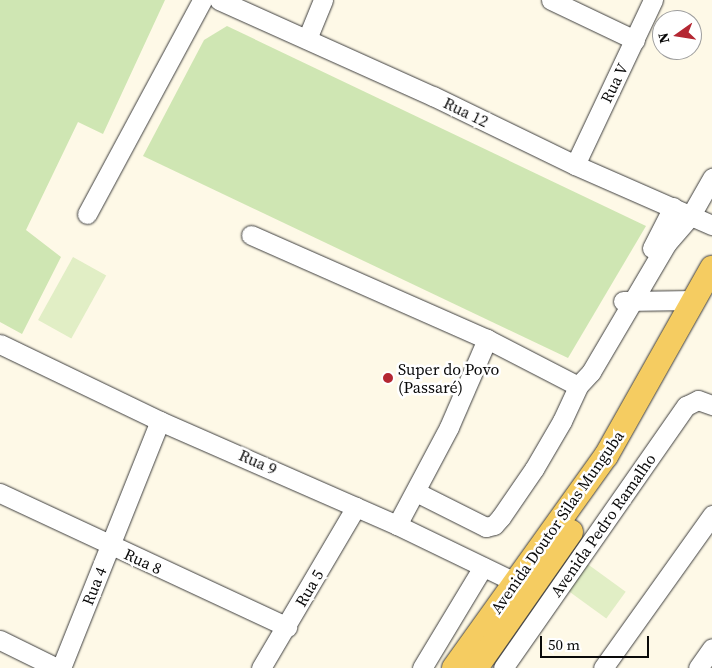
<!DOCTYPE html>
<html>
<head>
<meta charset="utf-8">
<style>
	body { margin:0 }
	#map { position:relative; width:712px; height:668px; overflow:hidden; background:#fef9e7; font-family:"Source Serif 4",serif }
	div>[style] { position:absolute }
	.green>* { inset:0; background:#cfe6b3 }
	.pitch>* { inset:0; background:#e1eec5; transform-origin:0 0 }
	.roads { filter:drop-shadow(0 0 1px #3d3d3d) drop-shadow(0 0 1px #3d3d3d) }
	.minor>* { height:19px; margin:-9.5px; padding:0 9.5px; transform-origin:9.5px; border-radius:9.5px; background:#fff }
	.major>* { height:24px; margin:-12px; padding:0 12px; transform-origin:12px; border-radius:12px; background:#f5cc61 }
	.dots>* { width:14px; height:14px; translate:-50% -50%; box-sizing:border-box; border:2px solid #fff; border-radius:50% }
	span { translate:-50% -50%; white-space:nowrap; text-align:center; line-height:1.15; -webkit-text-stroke:5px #fff; paint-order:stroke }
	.street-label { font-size:16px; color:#0a0a0a }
	.poi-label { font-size:16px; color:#0a0a0a }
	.left { translate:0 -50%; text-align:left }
	.north { position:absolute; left:652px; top:10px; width:50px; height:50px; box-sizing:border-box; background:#fff; border:1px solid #9d9d9d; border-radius:50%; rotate:257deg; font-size:14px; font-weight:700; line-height:20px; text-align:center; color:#0a0a0a }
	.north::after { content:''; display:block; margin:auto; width:18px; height:22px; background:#b42732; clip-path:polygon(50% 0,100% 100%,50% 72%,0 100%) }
	.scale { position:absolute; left:540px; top:636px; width:109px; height:22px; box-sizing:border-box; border:2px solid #0a0a0a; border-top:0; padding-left:6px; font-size:15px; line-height:18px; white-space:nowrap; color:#0a0a0a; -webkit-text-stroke:4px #fff; paint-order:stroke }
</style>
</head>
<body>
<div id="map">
	<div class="green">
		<i style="clip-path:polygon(0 0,165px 0,103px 134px,78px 122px,26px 230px,61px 257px,22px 334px,0 322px)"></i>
		<i style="clip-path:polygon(227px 26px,646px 226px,568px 358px,143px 156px,204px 40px)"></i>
	</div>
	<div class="pitch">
		<i style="left:73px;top:257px;width:38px;height:72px;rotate:29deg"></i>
		<i style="left:582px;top:560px;width:54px;height:33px;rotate:36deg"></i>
	</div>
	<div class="roads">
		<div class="minor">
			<i style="left:219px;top:0;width:235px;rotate:24.2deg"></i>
			<i style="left:433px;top:96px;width:158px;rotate:25.9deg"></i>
			<i style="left:575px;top:165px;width:150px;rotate:23.7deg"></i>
			<i style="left:551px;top:0;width:93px;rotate:25.5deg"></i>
			<i style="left:307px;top:39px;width:42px;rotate:-67.7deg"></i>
			<i style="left:575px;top:165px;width:183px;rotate:-64.7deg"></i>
			<i style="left:87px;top:214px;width:243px;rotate:-61.7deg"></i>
			<i style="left:251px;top:235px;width:258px;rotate:23.8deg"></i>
			<i style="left:487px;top:339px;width:102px;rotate:27.3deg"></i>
			<i style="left:652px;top:248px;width:46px;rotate:-62.9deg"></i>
			<i style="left:623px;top:301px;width:71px;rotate:-0.8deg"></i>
			<i style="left:0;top:344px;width:178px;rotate:25.7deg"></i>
			<i style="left:160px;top:421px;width:259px;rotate:23.7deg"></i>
			<i style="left:397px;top:525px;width:131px;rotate:25.8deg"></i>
			<i style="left:416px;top:492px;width:78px;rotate:26.6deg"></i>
			<i style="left:486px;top:527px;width:8px;rotate:-14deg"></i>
			<i style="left:494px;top:525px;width:11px;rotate:-49deg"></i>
			<i style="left:501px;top:517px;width:58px;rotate:-55.5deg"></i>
			<i style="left:534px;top:469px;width:56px;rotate:-59.7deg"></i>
			<i style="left:562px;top:421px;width:38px;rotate:-65deg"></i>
			<i style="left:578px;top:386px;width:19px;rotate:-47deg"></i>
			<i style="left:591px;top:372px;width:150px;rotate:-59.5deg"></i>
			<i style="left:667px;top:243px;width:37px;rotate:-49deg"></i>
			<i style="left:691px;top:215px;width:43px;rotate:-60.4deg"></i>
			<i style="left:0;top:493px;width:317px;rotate:25deg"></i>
			<i style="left:397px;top:525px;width:111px;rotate:-62deg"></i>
			<i style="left:449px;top:427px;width:96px;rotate:-66.6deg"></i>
			<i style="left:0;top:640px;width:64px;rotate:26.2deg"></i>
			<i style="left:61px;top:668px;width:266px;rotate:-68.2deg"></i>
			<i style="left:261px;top:668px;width:187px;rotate:-59.5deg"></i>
			<i style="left:422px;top:668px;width:118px;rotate:-58.9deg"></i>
			<i style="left:503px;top:668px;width:320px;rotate:-55.1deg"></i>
			<i style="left:686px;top:406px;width:13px;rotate:-27deg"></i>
			<i style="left:698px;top:400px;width:15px;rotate:20deg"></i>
			<i style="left:603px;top:668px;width:188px;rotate:-54.5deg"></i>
			<i style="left:698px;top:668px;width:24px;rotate:-55deg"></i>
		</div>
		<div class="major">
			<i style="left:454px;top:668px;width:261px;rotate:-54.4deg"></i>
			<i style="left:606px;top:456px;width:216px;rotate:-60.6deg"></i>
			<i style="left:476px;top:668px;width:166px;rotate:-55.1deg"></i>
		</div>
	</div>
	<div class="dots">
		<i style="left:388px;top:378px;background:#b42732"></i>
	</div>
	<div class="street-label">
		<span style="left:614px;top:83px;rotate:-64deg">Rua V</span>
		<span style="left:466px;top:112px;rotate:26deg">Rua 12</span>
		<span style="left:258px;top:462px;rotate:24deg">Rua 9</span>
		<span style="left:557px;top:522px;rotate:-55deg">Avenida Doutor Silas Munguba</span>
		<span style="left:603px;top:525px;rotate:-55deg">Avenida Pedro Ramalho</span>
		<span style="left:143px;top:561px;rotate:25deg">Rua 8</span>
		<span style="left:94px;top:586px;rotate:-68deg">Rua 4</span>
		<span style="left:309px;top:588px;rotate:-60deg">Rua 5</span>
	</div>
	<div class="poi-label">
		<span class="left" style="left:398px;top:378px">Super do Povo<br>(Passaré)</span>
	</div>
	<div class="north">N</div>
	<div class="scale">50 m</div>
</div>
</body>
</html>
